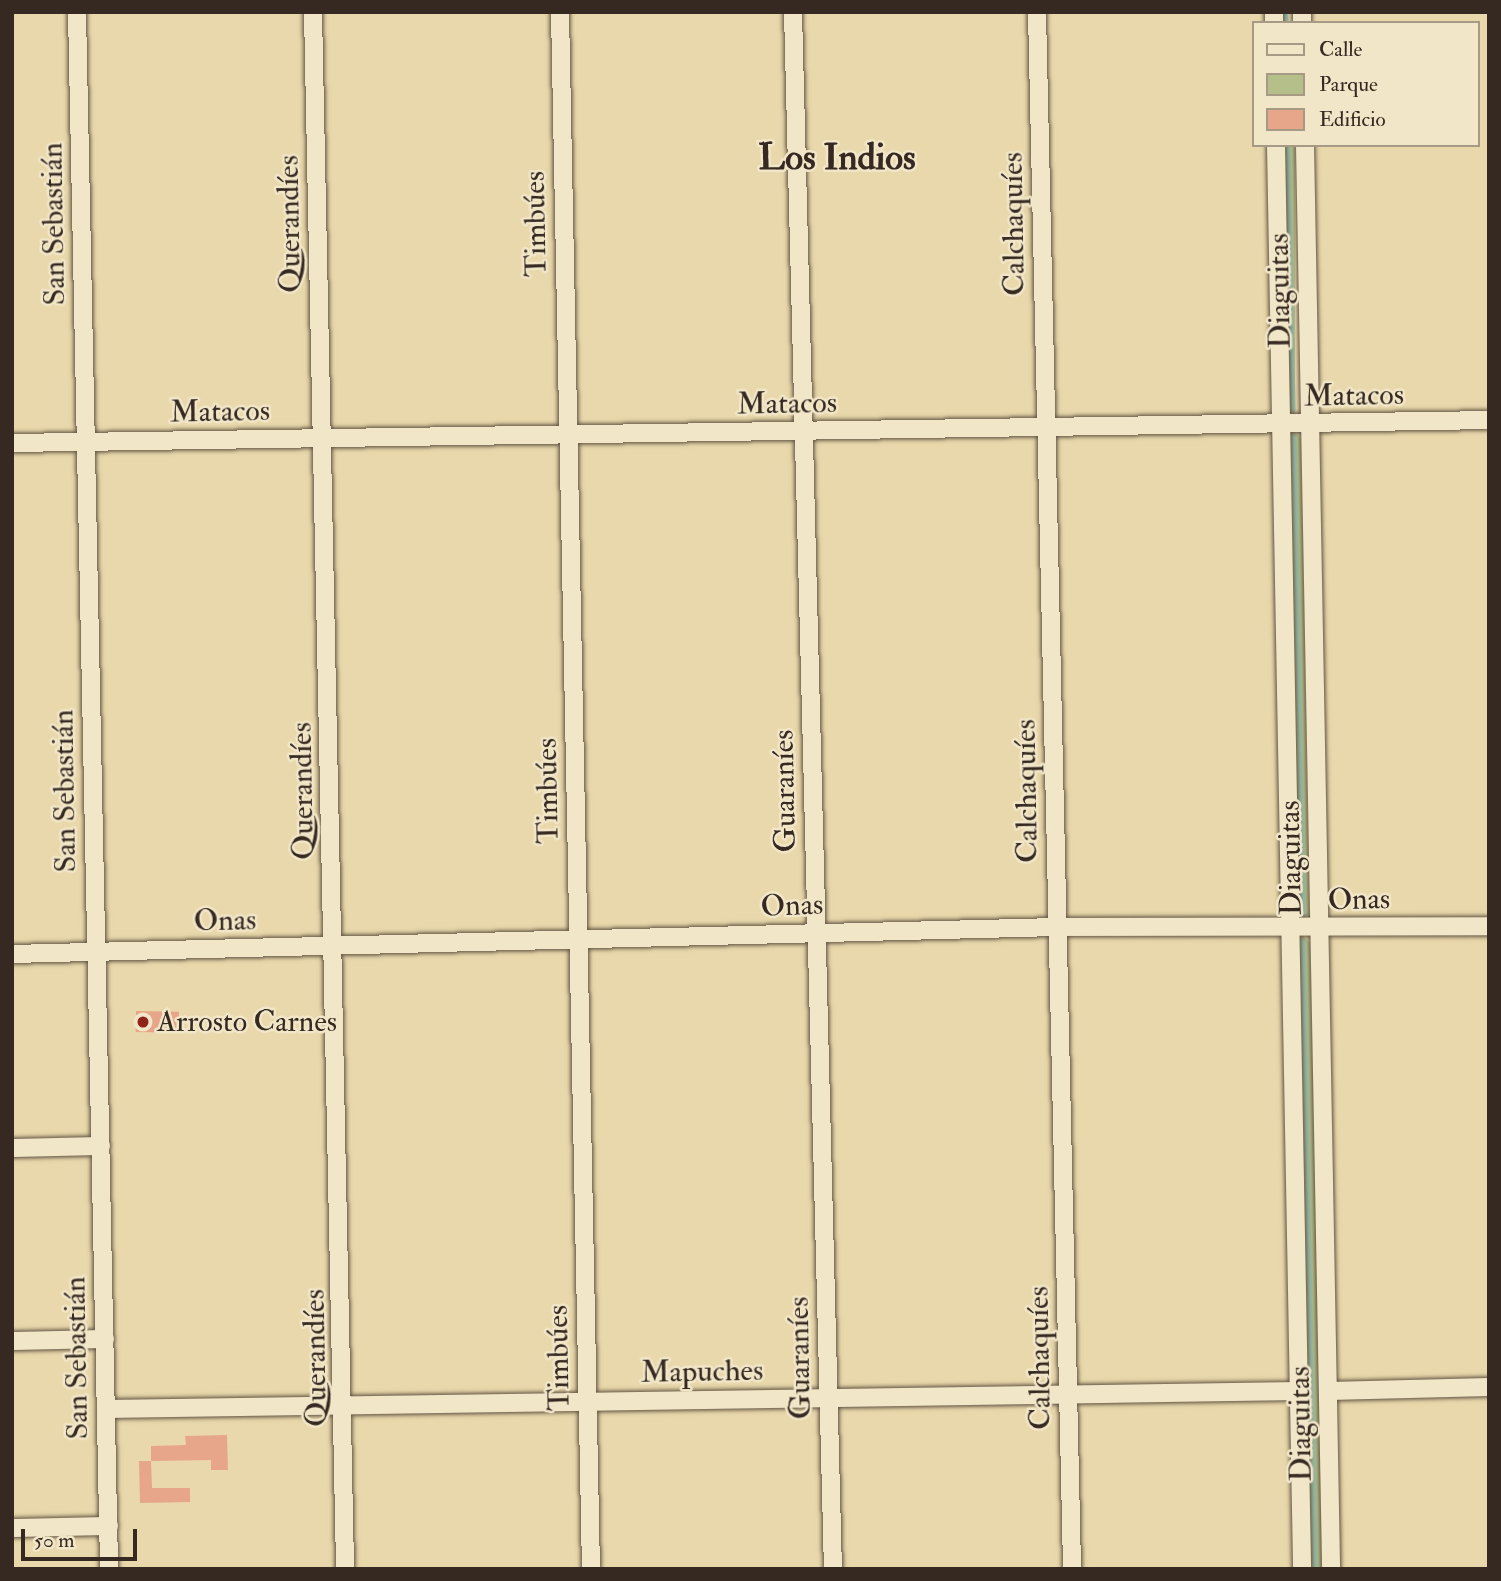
<!DOCTYPE html>
<html>
<head>
<meta charset="utf-8">
<style>
	body { margin:0 }
	#map { position:relative; width:1501px; height:1581px; overflow:hidden; background:#e9d8ab; font-family:"IM FELL Double Pica",serif }
	div>[style] { position:absolute }
	.green>* { inset:0; background:#b5bf89 }
	.stream>* { height:4.5px; margin:-2.25px; padding:0 2.25px; transform-origin:2.25px; border-radius:2.25px; background:#98bba5 }
	.building>* { inset:0; background:#e7a689; transform-origin:0 0 }
	.roads { filter:drop-shadow(0 0 2px #625544) drop-shadow(0 0 2px #625544) }
	.minor>* { height:18px; margin:-9px; padding:0 9px; transform-origin:9px; border-radius:9px; background:#f1e6c8 }
	.dots>* { width:19px; height:19px; translate:-50% -50%; box-sizing:border-box; border:4px solid #f1e6c8; border-radius:50% }
	span { translate:-50% -50%; white-space:nowrap; text-align:center; line-height:1.15; -webkit-text-stroke:5px #f1e6c8; paint-order:stroke }
	.street-label { font-size:30px; color:#352921 }
	.poi-label { font-size:30px; color:#352921 }
	.left { translate:0 -50%; text-align:left }
	.district-label { font-size:37px; color:#352921; font-weight:700 }
	.frame { position:absolute; inset:0; border:14px solid #352921; pointer-events:none }
	.legend { position:absolute; left:1252px; top:21px; width:228px; height:126px; box-sizing:border-box; background:#f1e6c8; border:2px solid #a69a85; margin:0; padding:9px 12px; list-style:none; font-size:21px; color:#352921 }
	.legend li { display:flex; align-items:center; gap:14px; height:35px }
	.legend b { width:35px; border:2px solid #a69a85 }
	.scale { position:absolute; left:21px; top:1529px; width:116px; height:32px; box-sizing:border-box; border:4px solid #352921; border-top:0; padding-left:9px; font-size:21px; line-height:24px; white-space:nowrap; color:#352921; -webkit-text-stroke:5px #f1e6c8; paint-order:stroke }
</style>
</head>
<body>
<div id="map">
	<div class="green">
		<i style="clip-path:polygon(1280px 145px,1295px 145px,1295px 417px,1287px 415px)"></i>
		<i style="clip-path:polygon(1294px 431px,1301px 439px,1309px 915px,1296px 919px,1287px 435px)"></i>
		<i style="clip-path:polygon(1303px 936px,1310px 943px,1323px 1569px,1307px 1569px,1296px 939px)"></i>
	</div>
	<div class="stream">
		<i style="left:1286px;top:12px;width:11px;rotate:90deg"></i>
		<i style="left:1288px;top:145px;width:264px;rotate:88.9deg"></i>
		<i style="left:1294px;top:437px;width:478px;rotate:88.9deg"></i>
		<i style="left:1303px;top:941px;width:628px;rotate:88.91deg"></i>
	</div>
	<div class="building">
		<i style="left:136px;top:1011px;width:43px;height:21px;rotate:1deg"></i>
		<i style="clip-path:polygon(227px 1435px,228px 1470px,211px 1470px,211px 1460px,151px 1461px,151px 1446px,186px 1445px,185px 1436px)"></i>
		<i style="clip-path:polygon(139px 1461px,151px 1461px,152px 1488px,190px 1488px,190px 1502px,140px 1503px)"></i>
	</div>
	<div class="roads">
		<div class="minor">
			<i style="left:77px;top:12px;width:1557px;rotate:88.82deg"></i>
			<i style="left:313px;top:12px;width:1557px;rotate:88.82deg"></i>
			<i style="left:560px;top:12px;width:1557px;rotate:88.86deg"></i>
			<i style="left:793px;top:12px;width:1558px;rotate:88.53deg"></i>
			<i style="left:1037px;top:12px;width:1557px;rotate:88.71deg"></i>
			<i style="left:1274px;top:12px;width:11px;rotate:90deg"></i>
			<i style="left:1302px;top:12px;width:11px;rotate:90deg"></i>
			<i style="left:1276px;top:145px;width:1424px;rotate:88.95deg"></i>
			<i style="left:1305px;top:145px;width:1424px;rotate:88.95deg"></i>
			<i style="left:12px;top:443px;width:1477px;rotate:-0.89deg"></i>
			<i style="left:12px;top:954px;width:1046px;rotate:-1.48deg"></i>
			<i style="left:1058px;top:927px;width:431px;rotate:-0.1deg"></i>
			<i style="left:12px;top:1148px;width:89px;rotate:-1.3deg"></i>
			<i style="left:12px;top:1341px;width:93px;rotate:-1.2deg"></i>
			<i style="left:1329px;top:1391px;width:160px;rotate:-1.4deg"></i>
			<i style="left:106px;top:1409px;width:1193px;rotate:-0.86deg"></i>
			<i style="left:12px;top:1528px;width:97px;rotate:-1.2deg"></i>
		</div>
	</div>
	<div class="dots">
		<i style="left:143px;top:1022px;background:#8f2418"></i>
	</div>
	<div class="street-label">
		<span style="left:54px;top:224px;rotate:-91deg">San Sebastián</span>
		<span style="left:290px;top:224px;rotate:-91deg">Querandíes</span>
		<span style="left:536px;top:224px;rotate:-91deg">Timbúes</span>
		<span style="left:1014px;top:224px;rotate:-91deg">Calchaquíes</span>
		<span style="left:1280px;top:291px;rotate:-91deg">Diaguitas</span>
		<span style="left:1354px;top:396px;rotate:-1deg">Matacos</span>
		<span style="left:787px;top:404px;rotate:-1deg">Matacos</span>
		<span style="left:220px;top:412px;rotate:-1deg">Matacos</span>
		<span style="left:65px;top:791px;rotate:-91deg">San Sebastián</span>
		<span style="left:303px;top:791px;rotate:-91deg">Querandíes</span>
		<span style="left:548px;top:791px;rotate:-91deg">Timbúes</span>
		<span style="left:785px;top:791px;rotate:-91deg">Guaraníes</span>
		<span style="left:1027px;top:791px;rotate:-91deg">Calchaquíes</span>
		<span style="left:1291px;top:858px;rotate:-91deg">Diaguitas</span>
		<span style="left:1359px;top:900px;rotate:-1deg">Onas</span>
		<span style="left:792px;top:906px;rotate:-2deg">Onas</span>
		<span style="left:225px;top:921px;rotate:-1deg">Onas</span>
		<span style="left:77px;top:1358px;rotate:-91deg">San Sebastián</span>
		<span style="left:316px;top:1358px;rotate:-91deg">Querandíes</span>
		<span style="left:559px;top:1358px;rotate:-91deg">Timbúes</span>
		<span style="left:800px;top:1358px;rotate:-91deg">Guaraníes</span>
		<span style="left:1040px;top:1358px;rotate:-91deg">Calchaquíes</span>
		<span style="left:702px;top:1372px;rotate:-1deg">Mapuches</span>
		<span style="left:1301px;top:1424px;rotate:-91deg">Diaguitas</span>
	</div>
	<div class="poi-label">
		<span class="left" style="left:157px;top:1022px">Arrosto Carnes</span>
	</div>
	<div class="district-label">
		<span style="left:837px;top:158px">Los Indios</span>
	</div>
	<div class="frame"></div>
	<ul class="legend">
	<li><b style="height:9px;background:#f1e6c8"></b>Calle</li>
	<li><b style="height:19px;background:#b5bf89"></b>Parque</li>
	<li><b style="height:19px;background:#e7a689"></b>Edificio</li>
	</ul>
	<div class="scale">50 m</div>
</div>
</body>
</html>
